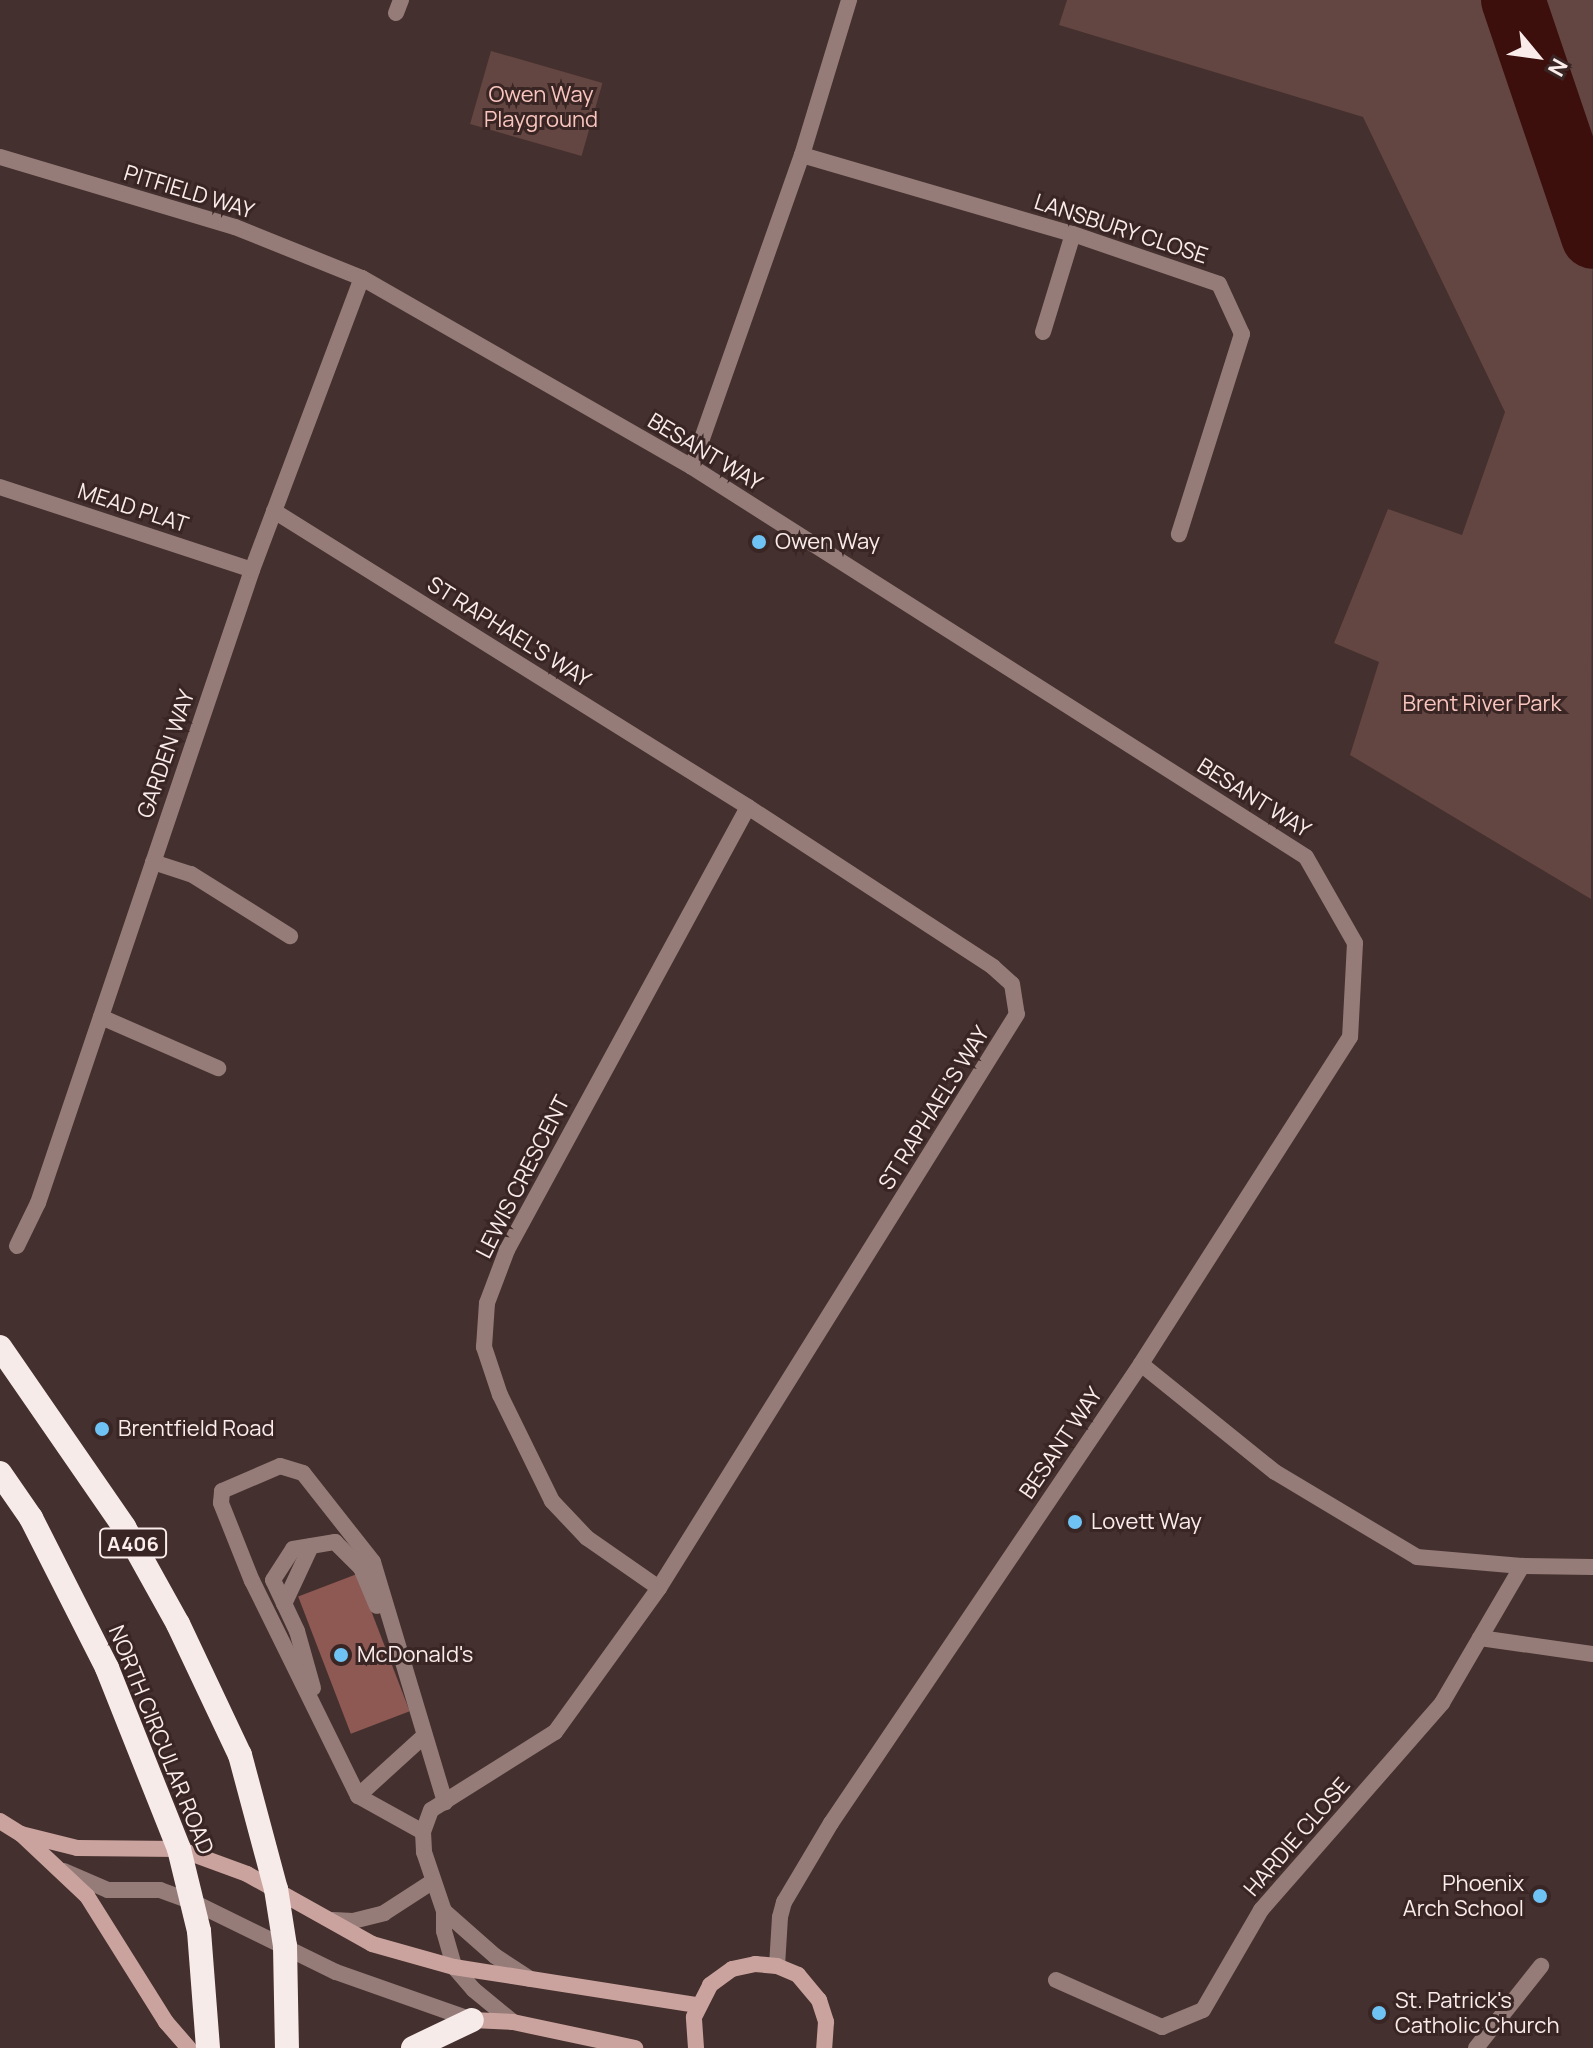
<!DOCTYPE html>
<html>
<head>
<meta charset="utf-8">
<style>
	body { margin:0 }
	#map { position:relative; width:1593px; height:2048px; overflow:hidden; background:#44302e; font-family:Manrope,sans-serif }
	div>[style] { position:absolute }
	.green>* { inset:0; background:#634541; transform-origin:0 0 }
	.river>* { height:64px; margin:-32px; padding:0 32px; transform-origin:32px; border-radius:32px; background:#3c0f0d }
	.building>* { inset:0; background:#8e5953; transform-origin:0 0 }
	.lane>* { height:16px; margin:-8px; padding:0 8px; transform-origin:8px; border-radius:8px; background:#957c79 }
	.street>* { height:16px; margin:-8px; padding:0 8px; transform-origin:8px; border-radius:8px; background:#957c79 }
	.secondary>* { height:16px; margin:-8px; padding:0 8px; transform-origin:8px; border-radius:8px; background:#cba39e }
	.highway>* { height:24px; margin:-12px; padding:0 12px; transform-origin:12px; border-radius:12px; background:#f7ebe9 }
	.dots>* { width:22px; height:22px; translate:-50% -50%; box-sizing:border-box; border:4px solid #392624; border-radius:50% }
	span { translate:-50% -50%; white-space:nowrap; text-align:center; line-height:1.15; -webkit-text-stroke:6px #392624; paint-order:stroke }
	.shield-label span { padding:2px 6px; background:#392624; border:2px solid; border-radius:6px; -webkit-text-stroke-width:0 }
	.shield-label { font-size:20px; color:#f9eceb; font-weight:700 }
	.park-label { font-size:22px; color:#f9c5be }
	.street-label { font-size:22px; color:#f9eceb }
	.poi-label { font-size:22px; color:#f9eceb }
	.left { translate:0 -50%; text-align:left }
	.right { translate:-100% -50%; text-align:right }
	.north { position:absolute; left:1497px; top:16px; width:80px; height:80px; -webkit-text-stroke:6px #392624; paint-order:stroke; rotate:119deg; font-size:22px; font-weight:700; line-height:32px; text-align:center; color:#f9eceb }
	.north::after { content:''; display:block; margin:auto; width:28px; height:36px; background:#f9eceb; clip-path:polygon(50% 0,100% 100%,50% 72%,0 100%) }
</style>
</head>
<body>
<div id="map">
	<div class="green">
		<i style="clip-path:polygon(1067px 0,1593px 0,1591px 899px,1350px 755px,1379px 662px,1334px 643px,1388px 509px,1462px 535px,1505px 412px,1363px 117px,1059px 25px)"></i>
		<i style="left:491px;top:51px;width:116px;height:76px;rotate:16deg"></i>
	</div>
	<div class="river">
		<i style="left:1513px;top:0;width:250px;rotate:71.3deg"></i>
	</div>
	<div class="building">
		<i style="left:357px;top:1574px;width:147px;height:63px;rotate:69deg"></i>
	</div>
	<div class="lane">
		<i style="left:396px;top:13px;width:14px;rotate:-69deg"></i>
		<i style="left:153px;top:862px;width:40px;rotate:18deg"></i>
		<i style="left:191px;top:874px;width:117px;rotate:32.1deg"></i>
		<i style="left:101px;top:1017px;width:128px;rotate:23.6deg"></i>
		<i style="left:284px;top:1604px;width:64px;rotate:-65deg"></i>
		<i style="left:1480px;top:1638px;width:114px;rotate:8.1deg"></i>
		<i style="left:313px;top:1688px;width:59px;rotate:-105.7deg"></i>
		<i style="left:297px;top:1631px;width:56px;rotate:-115.2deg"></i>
		<i style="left:273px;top:1580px;width:37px;rotate:-57deg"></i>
		<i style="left:293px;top:1549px;width:43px;rotate:-9.5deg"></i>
		<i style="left:335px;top:1542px;width:37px;rotate:45deg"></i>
		<i style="left:361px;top:1568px;width:41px;rotate:67.2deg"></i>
		<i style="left:358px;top:1796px;width:89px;rotate:-42.3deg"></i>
		<i style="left:423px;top:1832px;width:74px;rotate:-151deg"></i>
		<i style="left:358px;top:1796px;width:240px;rotate:-116.2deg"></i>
		<i style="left:252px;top:1581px;width:84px;rotate:-111.7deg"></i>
		<i style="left:221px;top:1503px;width:12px;rotate:-85deg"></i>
		<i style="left:222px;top:1491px;width:63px;rotate:-23.3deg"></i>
		<i style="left:280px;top:1466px;width:24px;rotate:17deg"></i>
		<i style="left:303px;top:1473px;width:113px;rotate:51.8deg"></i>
		<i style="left:373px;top:1562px;width:251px;rotate:73.3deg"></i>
		<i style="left:64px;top:1871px;width:48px;rotate:23.4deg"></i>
		<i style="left:108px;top:1890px;width:52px"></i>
		<i style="left:160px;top:1890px;width:35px;rotate:20deg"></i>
		<i style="left:193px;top:1902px;width:159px;rotate:26.1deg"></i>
		<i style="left:336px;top:1972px;width:144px;rotate:19.4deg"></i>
		<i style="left:1476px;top:2048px;width:105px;rotate:-51.6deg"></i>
	</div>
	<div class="street">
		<i style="left:802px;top:155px;width:282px;rotate:16.3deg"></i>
		<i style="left:1073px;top:234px;width:154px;rotate:18.9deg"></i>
		<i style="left:1219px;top:284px;width:55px;rotate:65.3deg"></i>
		<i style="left:1242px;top:334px;width:210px;rotate:107.5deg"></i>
		<i style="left:0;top:157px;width:245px;rotate:16.6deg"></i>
		<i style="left:235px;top:227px;width:137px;rotate:21.9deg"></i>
		<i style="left:362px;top:278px;width:380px;rotate:29.8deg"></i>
		<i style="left:692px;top:467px;width:727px;rotate:32.42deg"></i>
		<i style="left:1306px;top:857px;width:99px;rotate:60.3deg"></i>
		<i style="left:1355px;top:943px;width:94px;rotate:93deg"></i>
		<i style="left:1350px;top:1037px;width:388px;rotate:122.6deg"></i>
		<i style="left:1141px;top:1364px;width:554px;rotate:124.03deg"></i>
		<i style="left:831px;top:1823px;width:92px;rotate:120.7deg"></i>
		<i style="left:784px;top:1902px;width:16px;rotate:105deg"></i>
		<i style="left:780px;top:1917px;width:49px;rotate:93.5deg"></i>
		<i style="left:1043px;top:332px;width:102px;rotate:-73deg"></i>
		<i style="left:692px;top:467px;width:331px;rotate:-70.6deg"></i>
		<i style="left:802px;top:155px;width:162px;rotate:-73.1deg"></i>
		<i style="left:0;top:487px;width:265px;rotate:18.2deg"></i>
		<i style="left:274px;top:511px;width:559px;rotate:31.98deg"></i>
		<i style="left:748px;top:807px;width:293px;rotate:33.1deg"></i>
		<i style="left:993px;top:967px;width:25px;rotate:42deg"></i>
		<i style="left:1012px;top:984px;width:30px;rotate:81deg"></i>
		<i style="left:1017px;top:1014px;width:676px;rotate:121.95deg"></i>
		<i style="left:659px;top:1588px;width:178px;rotate:125.8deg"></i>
		<i style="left:555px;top:1732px;width:146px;rotate:147.8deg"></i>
		<i style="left:431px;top:1810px;width:23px;rotate:110deg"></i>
		<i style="left:423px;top:1832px;width:20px;rotate:87deg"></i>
		<i style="left:424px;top:1852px;width:62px;rotate:71.3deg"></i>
		<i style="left:444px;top:1911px;width:20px;rotate:90deg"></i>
		<i style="left:444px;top:1931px;width:37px;rotate:74deg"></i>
		<i style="left:454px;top:1967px;width:30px;rotate:49deg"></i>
		<i style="left:474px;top:1990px;width:50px;rotate:39.4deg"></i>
		<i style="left:17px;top:1246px;width:48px;rotate:-64deg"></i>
		<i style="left:38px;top:1203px;width:668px;rotate:-71.32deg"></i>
		<i style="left:252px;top:570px;width:312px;rotate:-69.4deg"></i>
		<i style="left:1141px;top:1364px;width:172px;rotate:38.9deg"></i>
		<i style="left:1275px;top:1472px;width:165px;rotate:30.9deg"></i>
		<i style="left:1417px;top:1557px;width:105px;rotate:4.9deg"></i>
		<i style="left:1522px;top:1566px;width:71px;rotate:0.8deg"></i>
		<i style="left:659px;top:1588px;width:88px;rotate:-145.2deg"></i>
		<i style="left:587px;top:1538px;width:51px;rotate:-133.4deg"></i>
		<i style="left:552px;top:1501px;width:118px;rotate:-116.1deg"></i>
		<i style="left:500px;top:1395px;width:51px;rotate:-108.4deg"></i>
		<i style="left:484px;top:1347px;width:44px;rotate:-86.1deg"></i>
		<i style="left:487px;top:1303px;width:57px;rotate:-69.3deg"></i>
		<i style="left:507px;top:1250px;width:504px;rotate:-61.45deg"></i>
		<i style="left:444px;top:1911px;width:68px;rotate:41.4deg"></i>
		<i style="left:495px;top:1956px;width:42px;rotate:33.3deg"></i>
		<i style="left:333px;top:1920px;width:20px;rotate:3deg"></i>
		<i style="left:353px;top:1921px;width:32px;rotate:-14deg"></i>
		<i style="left:384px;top:1913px;width:57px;rotate:-32.9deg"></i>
		<i style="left:1056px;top:1980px;width:116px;rotate:23.9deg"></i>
		<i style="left:1162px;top:2027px;width:44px;rotate:-22.5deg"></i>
		<i style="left:1203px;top:2010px;width:116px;rotate:-59.9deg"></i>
		<i style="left:1261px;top:1910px;width:275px;rotate:-48.8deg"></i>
		<i style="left:1442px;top:1703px;width:159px;rotate:-59.7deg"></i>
	</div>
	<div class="secondary">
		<i style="left:0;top:1821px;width:25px;rotate:32deg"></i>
		<i style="left:21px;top:1834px;width:91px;rotate:43.2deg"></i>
		<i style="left:87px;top:1896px;width:149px;rotate:57.9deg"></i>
		<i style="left:166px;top:2022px;width:35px;rotate:49deg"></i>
		<i style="left:21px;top:1834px;width:58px;rotate:14deg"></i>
		<i style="left:77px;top:1848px;width:102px;rotate:0.6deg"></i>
		<i style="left:179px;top:1849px;width:72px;rotate:20.2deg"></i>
		<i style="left:247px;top:1874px;width:143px;rotate:29.2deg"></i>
		<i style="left:372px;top:1944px;width:85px;rotate:15.7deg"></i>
		<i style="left:454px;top:1967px;width:246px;rotate:8.9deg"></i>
		<i style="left:472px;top:2020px;width:41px;rotate:2.8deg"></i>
		<i style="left:513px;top:2022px;width:125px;rotate:12deg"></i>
		<i style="left:696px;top:2048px;width:31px;rotate:-94deg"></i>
		<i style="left:694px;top:2017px;width:36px;rotate:-63deg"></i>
		<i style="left:710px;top:1985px;width:27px;rotate:-36deg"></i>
		<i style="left:732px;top:1969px;width:24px;rotate:-12deg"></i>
		<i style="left:755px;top:1964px;width:22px;rotate:5deg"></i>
		<i style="left:777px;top:1966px;width:23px;rotate:23deg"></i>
		<i style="left:798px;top:1975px;width:33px;rotate:50deg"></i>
		<i style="left:819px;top:2000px;width:23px;rotate:72deg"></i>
		<i style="left:826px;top:2022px;width:26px;rotate:94deg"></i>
	</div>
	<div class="highway">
		<i style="left:0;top:1347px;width:219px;rotate:55.4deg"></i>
		<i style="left:124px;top:1527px;width:111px;rotate:60.9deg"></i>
		<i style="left:178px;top:1624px;width:145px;rotate:64.7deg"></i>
		<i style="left:240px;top:1755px;width:139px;rotate:75deg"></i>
		<i style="left:276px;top:1889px;width:58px;rotate:81deg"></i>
		<i style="left:285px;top:1946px;width:102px;rotate:88.9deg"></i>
		<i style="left:0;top:1473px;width:55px;rotate:55.4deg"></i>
		<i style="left:31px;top:1518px;width:168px;rotate:63.1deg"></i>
		<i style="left:107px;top:1668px;width:195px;rotate:68.3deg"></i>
		<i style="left:179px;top:1849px;width:84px;rotate:76.3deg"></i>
		<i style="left:199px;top:1931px;width:117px;rotate:85.6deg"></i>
		<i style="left:413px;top:2048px;width:65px;rotate:-25.4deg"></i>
	</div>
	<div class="dots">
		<i style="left:759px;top:542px;background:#6fc2f4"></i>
		<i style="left:102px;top:1429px;background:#6fc2f4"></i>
		<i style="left:1075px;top:1522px;background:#6fc2f4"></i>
		<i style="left:341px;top:1655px;background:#6fc2f4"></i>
		<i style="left:1540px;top:1896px;background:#6fc2f4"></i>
		<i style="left:1379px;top:2013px;background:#6fc2f4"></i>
	</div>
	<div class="shield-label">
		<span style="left:133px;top:1543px">A406</span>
	</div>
	<div class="park-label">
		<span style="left:541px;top:107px">Owen Way<br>Playground</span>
		<span style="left:1482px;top:704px">Brent River Park</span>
	</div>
	<div class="street-label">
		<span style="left:189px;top:192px;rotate:17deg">PITFIELD WAY</span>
		<span style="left:1121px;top:229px;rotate:18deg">LANSBURY CLOSE</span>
		<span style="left:705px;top:452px;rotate:31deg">BESANT WAY</span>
		<span style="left:133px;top:508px;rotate:18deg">MEAD PLAT</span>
		<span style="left:509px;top:632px;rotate:32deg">ST RAPHAEL'S WAY</span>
		<span style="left:166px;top:754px;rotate:-71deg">GARDEN WAY</span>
		<span style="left:1254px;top:798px;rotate:32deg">BESANT WAY</span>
		<span style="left:934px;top:1108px;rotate:-58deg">ST RAPHAEL'S WAY</span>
		<span style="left:523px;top:1177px;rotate:-63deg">LEWIS CRESCENT</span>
		<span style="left:1061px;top:1443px;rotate:-56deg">BESANT WAY</span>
		<span style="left:161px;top:1740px;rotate:68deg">NORTH CIRCULAR ROAD</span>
		<span style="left:1297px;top:1837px;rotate:-49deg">HARDIE CLOSE</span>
	</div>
	<div class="poi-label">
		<span class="left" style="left:775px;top:542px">Owen Way</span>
		<span class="left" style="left:118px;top:1429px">Brentfield Road</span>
		<span class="left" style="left:1091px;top:1522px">Lovett Way</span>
		<span class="left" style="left:357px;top:1655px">McDonald's</span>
		<span class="right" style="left:1524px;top:1896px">Phoenix<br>Arch School</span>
		<span class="left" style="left:1395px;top:2013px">St. Patrick's<br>Catholic Church</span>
	</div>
	<div class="north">N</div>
</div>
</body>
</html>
